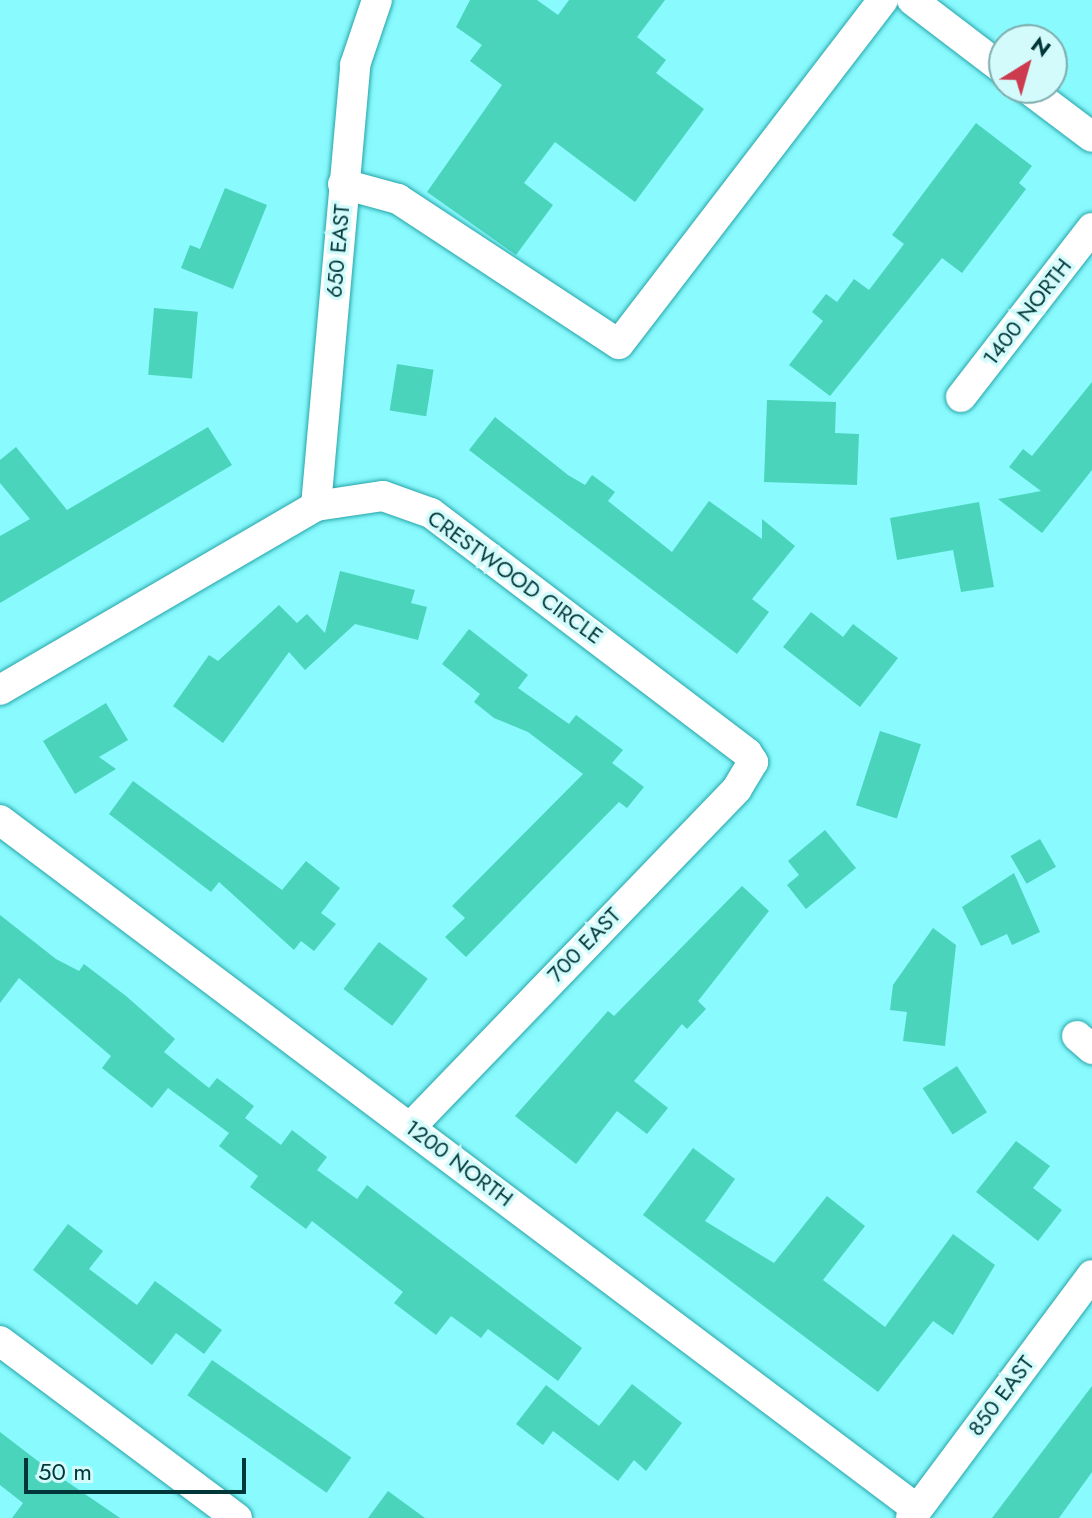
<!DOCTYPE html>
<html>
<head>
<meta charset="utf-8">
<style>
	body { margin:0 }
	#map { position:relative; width:1092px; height:1518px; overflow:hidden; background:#89fafe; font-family:Jost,sans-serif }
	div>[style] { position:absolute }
	.building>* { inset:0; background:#4ad4bb; transform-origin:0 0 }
	.roads { filter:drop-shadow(0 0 2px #26a4a8) drop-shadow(0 0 2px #26a4a8) }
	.minor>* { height:30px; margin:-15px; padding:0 15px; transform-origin:15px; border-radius:15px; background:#fff }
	span { translate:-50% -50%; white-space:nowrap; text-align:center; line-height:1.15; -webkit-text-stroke:7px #d3fbfc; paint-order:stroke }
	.street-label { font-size:22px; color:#013739 }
	.north { position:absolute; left:988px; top:24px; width:80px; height:80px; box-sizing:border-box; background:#d3fbfc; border:2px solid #7fadae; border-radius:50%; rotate:37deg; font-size:22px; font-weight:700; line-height:32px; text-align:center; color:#013739 }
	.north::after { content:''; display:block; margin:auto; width:28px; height:36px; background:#cd3c4e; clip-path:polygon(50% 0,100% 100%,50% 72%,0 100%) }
	.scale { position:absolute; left:24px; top:1458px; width:222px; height:36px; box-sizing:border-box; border:4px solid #013739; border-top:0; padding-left:10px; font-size:24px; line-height:28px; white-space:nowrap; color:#013739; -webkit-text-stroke:6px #d3fbfc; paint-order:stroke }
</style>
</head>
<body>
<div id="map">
	<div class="building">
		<i style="clip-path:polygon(470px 0,537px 0,558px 15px,569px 0,665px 0,637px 37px,666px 60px,656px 73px,704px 109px,635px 202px,555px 142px,524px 183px,553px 205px,516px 255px,427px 192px,502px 85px,470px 61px,482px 45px,456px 27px)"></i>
		<i style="clip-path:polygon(976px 123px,1032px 166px,1019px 183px,1026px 189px,962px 273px,942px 258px,830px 396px,789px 365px,823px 321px,812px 312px,826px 294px,837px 302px,854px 279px,869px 290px,904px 244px,892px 235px)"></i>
		<i style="clip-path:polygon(225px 188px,267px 205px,233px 289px,181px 268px,190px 245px,200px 249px)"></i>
		<i style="left:154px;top:308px;width:44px;height:67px;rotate:5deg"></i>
		<i style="left:397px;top:364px;width:37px;height:47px;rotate:9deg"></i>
		<i style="clip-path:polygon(1092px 382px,1092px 470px,1042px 533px,998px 499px,1041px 491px,1009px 467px,1023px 449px,1032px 456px)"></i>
		<i style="clip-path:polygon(767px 400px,836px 402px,835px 433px,859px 434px,857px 485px,764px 482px)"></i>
		<i style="clip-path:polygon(495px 417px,568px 475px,585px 485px,592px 475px,615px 492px,608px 501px,672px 552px,709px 501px,762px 539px,762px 519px,795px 546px,752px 599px,769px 612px,737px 654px,469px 450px)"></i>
		<i style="clip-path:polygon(208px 427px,232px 465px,0 603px,0 536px,30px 519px,0 483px,0 460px,16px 447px,67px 510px)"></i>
		<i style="clip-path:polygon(979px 502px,994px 587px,961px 592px,953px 550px,897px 560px,890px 518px)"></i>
		<i style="clip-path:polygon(340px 571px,415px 590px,411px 603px,427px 607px,418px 640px,355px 624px,305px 670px,289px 652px,223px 743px,173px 706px,209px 655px,218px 661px,279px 605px,297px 623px,307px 614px,325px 633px)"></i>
		<i style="clip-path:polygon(811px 612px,843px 637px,853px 624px,898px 658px,860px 707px,783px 647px)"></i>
		<i style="clip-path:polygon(469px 629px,528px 675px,518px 688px,569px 724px,576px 715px,623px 750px,612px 763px,644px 787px,627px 808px,619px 802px,466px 957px,445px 937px,465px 918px,452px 906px,583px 774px,528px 732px,494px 718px,474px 702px,480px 694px,442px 664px)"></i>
		<i style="clip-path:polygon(106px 703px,128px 740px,99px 757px,116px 769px,75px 794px,43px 741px)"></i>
		<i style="left:880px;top:731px;width:43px;height:78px;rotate:18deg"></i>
		<i style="clip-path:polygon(133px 781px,282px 890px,306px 861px,340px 888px,321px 913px,336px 924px,314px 951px,301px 941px,294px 950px,219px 882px,211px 892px,109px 814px)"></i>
		<i style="clip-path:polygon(825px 830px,856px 868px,806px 909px,787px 885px,799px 875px,788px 861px)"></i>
		<i style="left:1040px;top:839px;width:32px;height:34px;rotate:60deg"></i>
		<i style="clip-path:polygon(1014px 873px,1040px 932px,1012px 945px,1007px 934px,981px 946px,962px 907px)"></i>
		<i style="clip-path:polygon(742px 886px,769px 911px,698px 1001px,706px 1009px,687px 1029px,682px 1024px,634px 1081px,668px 1108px,647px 1134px,617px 1111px,576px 1164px,515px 1116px,608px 1011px,614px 1016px)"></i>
		<i style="clip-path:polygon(0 915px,56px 959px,79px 971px,84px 964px,126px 996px,175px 1039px,164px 1052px,209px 1088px,217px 1078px,254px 1106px,245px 1118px,281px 1145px,292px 1130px,327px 1157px,317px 1170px,357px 1199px,367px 1185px,582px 1348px,558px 1381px,488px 1329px,481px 1338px,451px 1316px,436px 1335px,394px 1303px,403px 1292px,312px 1221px,306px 1229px,250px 1187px,258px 1176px,219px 1146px,229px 1133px,168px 1088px,152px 1108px,102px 1068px,111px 1056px,19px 978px,0 1003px)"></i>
		<i style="clip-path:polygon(933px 928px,956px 945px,945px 1046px,903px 1041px,907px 1012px,890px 1010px,893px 985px)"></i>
		<i style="left:379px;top:942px;width:61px;height:59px;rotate:37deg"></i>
		<i style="left:957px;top:1066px;width:55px;height:41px;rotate:57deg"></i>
		<i style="clip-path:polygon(1016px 1141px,1050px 1166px,1033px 1188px,1062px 1210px,1038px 1241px,976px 1192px)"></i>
		<i style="clip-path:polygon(693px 1148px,735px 1179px,705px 1221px,774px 1263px,827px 1196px,865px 1226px,823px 1280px,885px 1327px,953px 1234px,995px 1265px,953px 1335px,933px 1321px,878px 1392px,643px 1215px)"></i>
		<i style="clip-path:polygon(68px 1224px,103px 1251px,89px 1269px,137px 1305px,155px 1281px,222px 1330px,204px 1354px,176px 1333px,152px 1365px,33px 1270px)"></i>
		<i style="left:212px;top:1360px;width:170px;height:43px;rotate:35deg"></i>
		<i style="clip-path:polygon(632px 1384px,682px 1423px,646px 1471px,634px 1460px,618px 1481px,553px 1431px,543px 1445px,516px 1424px,546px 1385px,599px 1426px)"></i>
		<i style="clip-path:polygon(1092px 1386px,1092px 1472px,1059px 1518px,992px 1518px)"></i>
		<i style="clip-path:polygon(0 1432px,47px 1468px,120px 1518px,12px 1518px,23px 1503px,0 1485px)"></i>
		<i style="clip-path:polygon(388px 1491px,425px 1518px,368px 1518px)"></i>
	</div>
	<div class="roads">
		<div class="minor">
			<i style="left:912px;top:0;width:116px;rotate:37.3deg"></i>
			<i style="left:1027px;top:88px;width:81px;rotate:37deg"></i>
			<i style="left:343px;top:184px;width:57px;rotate:15.3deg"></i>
			<i style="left:398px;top:199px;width:264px;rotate:33.3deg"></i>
			<i style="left:619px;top:344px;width:434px;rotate:-52.5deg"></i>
			<i style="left:961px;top:397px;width:214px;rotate:-52.2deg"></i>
			<i style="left:316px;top:506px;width:443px;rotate:-84.9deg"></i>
			<i style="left:355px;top:65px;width:69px;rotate:-71.3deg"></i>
			<i style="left:0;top:690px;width:366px;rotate:-30.2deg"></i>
			<i style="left:316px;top:506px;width:68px;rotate:-8.5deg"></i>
			<i style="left:383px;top:496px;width:51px;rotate:19.5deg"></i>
			<i style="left:431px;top:513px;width:397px;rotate:37.2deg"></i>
			<i style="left:747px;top:753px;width:11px;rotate:56deg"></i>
			<i style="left:753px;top:762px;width:31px;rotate:121deg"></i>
			<i style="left:737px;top:789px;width:470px;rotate:134deg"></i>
			<i style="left:0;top:820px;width:1147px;rotate:36.92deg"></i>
			<i style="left:1077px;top:1036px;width:20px;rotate:41deg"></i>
			<i style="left:0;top:1341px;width:296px;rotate:36.8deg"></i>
			<i style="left:911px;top:1518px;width:303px;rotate:-53.3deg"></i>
		</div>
	</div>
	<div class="street-label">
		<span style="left:338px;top:251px;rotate:-85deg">650 EAST</span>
		<span style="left:1027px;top:312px;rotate:-52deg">1400 NORTH</span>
		<span style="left:515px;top:577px;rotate:36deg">CRESTWOOD CIRCLE</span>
		<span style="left:584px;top:945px;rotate:-46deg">700 EAST</span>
		<span style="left:459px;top:1163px;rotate:37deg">1200 NORTH</span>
		<span style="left:1001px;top:1396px;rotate:-53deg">850 EAST</span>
	</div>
	<div class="north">N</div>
	<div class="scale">50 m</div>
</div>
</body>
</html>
